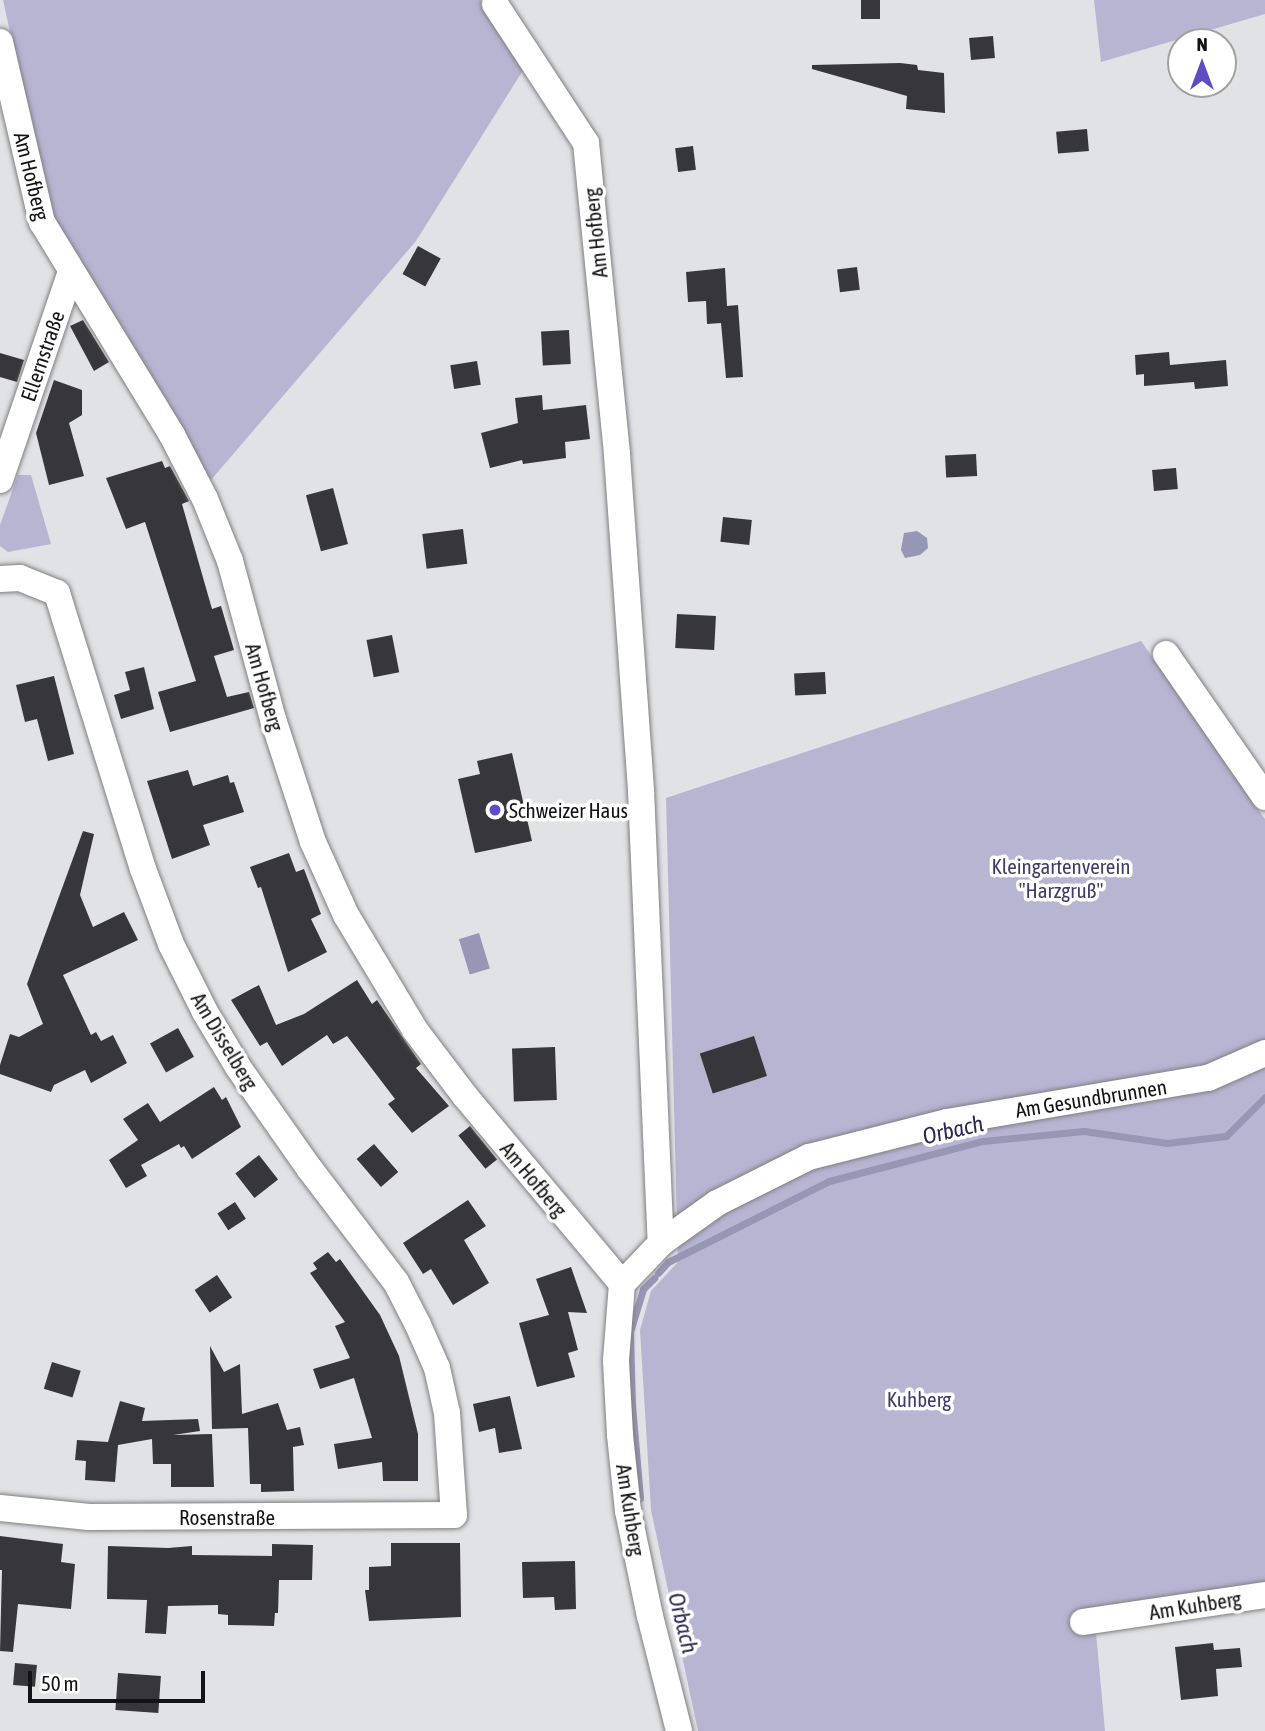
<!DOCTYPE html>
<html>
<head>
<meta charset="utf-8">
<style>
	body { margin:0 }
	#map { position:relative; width:1265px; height:1731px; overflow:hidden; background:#e1e2e6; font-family:"Asap Condensed",sans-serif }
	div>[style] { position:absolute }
	.green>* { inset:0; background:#b6b6d3 }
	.water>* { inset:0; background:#9696b5; transform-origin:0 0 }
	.stream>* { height:7px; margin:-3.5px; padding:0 3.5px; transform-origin:3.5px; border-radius:3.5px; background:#9696b5 }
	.building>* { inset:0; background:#37373b; transform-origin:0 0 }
	.roads { filter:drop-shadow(0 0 2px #7f7f83) drop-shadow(0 0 2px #7f7f83) }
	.minor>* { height:26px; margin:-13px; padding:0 13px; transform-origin:13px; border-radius:13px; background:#fff }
	.dots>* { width:19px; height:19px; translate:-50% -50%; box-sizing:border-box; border:4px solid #fff; border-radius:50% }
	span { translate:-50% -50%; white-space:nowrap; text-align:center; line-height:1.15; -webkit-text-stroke:7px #fff; paint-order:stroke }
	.street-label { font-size:21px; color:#131315 }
	.poi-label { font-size:21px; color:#131315 }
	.left { translate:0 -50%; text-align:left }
	.park-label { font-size:21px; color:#3f3c69 }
	.water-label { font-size:23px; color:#2d2853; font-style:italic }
	.north { position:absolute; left:1167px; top:28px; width:70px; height:70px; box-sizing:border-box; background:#fff; border:2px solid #a1a1a1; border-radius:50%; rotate:0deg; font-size:19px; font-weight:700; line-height:28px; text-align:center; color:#131315 }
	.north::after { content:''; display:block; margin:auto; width:24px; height:32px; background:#5f4bc3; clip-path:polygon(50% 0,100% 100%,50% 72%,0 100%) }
	.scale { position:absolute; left:28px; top:1671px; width:177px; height:32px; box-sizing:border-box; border:4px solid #131315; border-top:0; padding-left:9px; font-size:21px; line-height:24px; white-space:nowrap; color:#131315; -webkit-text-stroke:5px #fff; paint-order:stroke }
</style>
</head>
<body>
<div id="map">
	<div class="green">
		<i style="clip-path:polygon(3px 0,480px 0,525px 67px,416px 241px,211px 480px,50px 214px)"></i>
		<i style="clip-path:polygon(1094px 0,1265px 0,1265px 14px,1101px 62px)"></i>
		<i style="clip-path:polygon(18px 475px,31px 475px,51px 544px,8px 552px,0 546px,0 525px)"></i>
		<i style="clip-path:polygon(1141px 641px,1265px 819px,1265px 1585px,1094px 1611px,1105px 1731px,698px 1731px,651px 1510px,640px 1330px,651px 1291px,678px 1262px,666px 798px)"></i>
	</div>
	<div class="water">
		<i style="clip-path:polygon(917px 531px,927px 538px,928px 548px,920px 555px,905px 558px,901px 550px,904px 533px)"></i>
		<i style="left:479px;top:933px;width:37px;height:21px;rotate:73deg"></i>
	</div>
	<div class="stream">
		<i style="left:658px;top:1273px;width:15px;rotate:-48deg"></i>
		<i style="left:668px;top:1262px;width:180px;rotate:-26.7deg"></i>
		<i style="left:829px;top:1181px;width:159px;rotate:-14.6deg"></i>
		<i style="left:983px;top:1141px;width:101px;rotate:-5.7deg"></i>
		<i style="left:1084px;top:1131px;width:84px;rotate:8.2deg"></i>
		<i style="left:1167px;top:1143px;width:59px;rotate:-6.8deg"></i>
		<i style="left:1226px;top:1136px;width:55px;rotate:-45deg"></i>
		<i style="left:640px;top:1498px;width:94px;rotate:-94.9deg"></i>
		<i style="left:632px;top:1404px;width:72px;rotate:-91.6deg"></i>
		<i style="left:630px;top:1332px;width:45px;rotate:-73.2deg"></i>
		<i style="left:643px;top:1289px;width:16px;rotate:-45deg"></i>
	</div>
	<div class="building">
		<i style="left:861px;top:0;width:19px;height:19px"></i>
		<i style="left:993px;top:36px;width:22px;height:24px;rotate:85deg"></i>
		<i style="clip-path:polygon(900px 63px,917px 65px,918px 70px,944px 73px,945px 113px,906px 109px,907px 96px,812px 69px,812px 65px)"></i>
		<i style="left:1087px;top:129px;width:22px;height:31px;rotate:85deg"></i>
		<i style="left:693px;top:146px;width:24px;height:18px;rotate:83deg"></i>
		<i style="left:418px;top:246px;width:26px;height:32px;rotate:29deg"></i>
		<i style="left:857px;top:267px;width:23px;height:20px;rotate:83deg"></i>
		<i style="clip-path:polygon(725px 268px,727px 306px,738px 305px,743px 377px,726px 378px,721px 323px,707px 324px,706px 301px,688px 302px,686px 272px)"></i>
		<i style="clip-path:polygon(83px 320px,109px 362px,94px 371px,70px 326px)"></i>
		<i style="left:569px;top:330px;width:34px;height:28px;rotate:87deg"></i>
		<i style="clip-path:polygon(1169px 352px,1170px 365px,1226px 360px,1228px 386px,1195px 389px,1194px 382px,1144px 386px,1144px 374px,1136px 375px,1135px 355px)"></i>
		<i style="clip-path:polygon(0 353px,24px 360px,17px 382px,0 377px)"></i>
		<i style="left:477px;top:361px;width:24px;height:27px;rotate:81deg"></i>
		<i style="clip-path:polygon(54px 380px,82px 390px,82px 415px,69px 423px,84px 476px,49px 485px,36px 433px)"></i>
		<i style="clip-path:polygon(542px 395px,543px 410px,586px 405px,590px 439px,565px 442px,566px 458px,523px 464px,522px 460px,490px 468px,481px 433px,518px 423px,515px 398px)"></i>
		<i style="left:976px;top:454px;width:22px;height:31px;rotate:87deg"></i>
		<i style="clip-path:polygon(162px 461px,165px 468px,170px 466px,189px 501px,182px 504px,212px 609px,221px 606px,234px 650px,214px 656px,227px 697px,249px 692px,254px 708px,170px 732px,158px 692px,196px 681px,145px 522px,126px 529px,106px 478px)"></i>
		<i style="left:1176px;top:468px;width:21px;height:24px;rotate:85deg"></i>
		<i style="left:333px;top:488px;width:58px;height:28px;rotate:75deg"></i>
		<i style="left:723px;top:517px;width:29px;height:25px;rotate:6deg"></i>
		<i style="left:463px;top:529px;width:35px;height:41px;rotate:83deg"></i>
		<i style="left:677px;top:614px;width:39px;height:34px;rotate:3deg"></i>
		<i style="left:392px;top:635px;width:38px;height:26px;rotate:79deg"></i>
		<i style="clip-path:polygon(144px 667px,154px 709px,121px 719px,114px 695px,130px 690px,125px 672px)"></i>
		<i style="left:825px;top:672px;width:22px;height:31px;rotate:87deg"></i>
		<i style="clip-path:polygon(54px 676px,74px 754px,48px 761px,37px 719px,25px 722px,16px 685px)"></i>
		<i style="clip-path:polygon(512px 753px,532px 841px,475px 853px,458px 779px,480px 774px,477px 761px)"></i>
		<i style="clip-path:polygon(188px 770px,193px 786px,228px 775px,230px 783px,234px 782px,244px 812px,203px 825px,210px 845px,172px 859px,147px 781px)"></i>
		<i style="clip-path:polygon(83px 831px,94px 834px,80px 895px,93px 927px,124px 912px,138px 940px,63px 975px,91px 1035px,96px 1032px,101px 1041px,113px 1035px,127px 1063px,91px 1083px,85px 1070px,54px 1085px,51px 1092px,0 1074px,0 1065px,10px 1034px,19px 1037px,43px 1024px,27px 984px)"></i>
		<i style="clip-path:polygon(289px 853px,296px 872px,304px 869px,321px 914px,311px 919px,327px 952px,288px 972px,261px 887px,258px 888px,250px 867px)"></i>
		<i style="clip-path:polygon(357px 980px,372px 1004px,377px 1000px,421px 1064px,416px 1068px,449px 1106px,412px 1133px,388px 1104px,395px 1099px,347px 1036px,333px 1044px,327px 1035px,282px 1066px,267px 1042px,260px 1046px,231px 1000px,259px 985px,276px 1025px,304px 1014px)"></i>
		<i style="left:178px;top:1028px;width:33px;height:32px;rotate:61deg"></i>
		<i style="left:754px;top:1036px;width:42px;height:57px;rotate:72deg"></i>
		<i style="left:555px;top:1047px;width:53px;height:43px;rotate:88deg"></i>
		<i style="clip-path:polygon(214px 1087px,222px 1100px,226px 1097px,241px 1127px,192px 1159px,184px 1146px,181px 1148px,179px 1144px,141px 1165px,147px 1176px,126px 1188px,109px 1160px,138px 1140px,123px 1119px,148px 1103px,160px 1122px)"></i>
		<i style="left:470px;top:1126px;width:43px;height:15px;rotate:51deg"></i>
		<i style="left:374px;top:1144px;width:37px;height:23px;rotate:49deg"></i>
		<i style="left:259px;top:1155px;width:31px;height:30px;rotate:52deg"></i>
		<i style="clip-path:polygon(468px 1200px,486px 1226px,464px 1240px,489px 1283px,453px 1305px,431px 1269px,423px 1274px,403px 1243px)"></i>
		<i style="left:235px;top:1202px;width:20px;height:21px;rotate:57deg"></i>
		<i style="clip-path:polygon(328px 1252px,336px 1262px,340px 1259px,380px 1315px,399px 1356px,418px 1434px,418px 1481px,383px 1481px,382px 1462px,338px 1469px,334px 1444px,372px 1438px,354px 1378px,320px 1389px,313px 1369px,350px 1358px,335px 1326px,345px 1322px,310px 1273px,317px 1269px,313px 1263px)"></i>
		<i style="clip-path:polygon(571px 1267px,587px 1313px,568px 1312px,578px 1350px,568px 1353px,575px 1377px,537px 1387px,519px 1323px,549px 1315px,536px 1279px)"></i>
		<i style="left:217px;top:1275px;width:27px;height:27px;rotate:56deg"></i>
		<i style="clip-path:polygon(210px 1346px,224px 1372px,240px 1364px,242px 1414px,278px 1403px,287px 1430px,300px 1427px,304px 1445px,293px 1447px,294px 1491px,261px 1492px,261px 1484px,250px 1484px,248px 1428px,212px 1429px)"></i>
		<i style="left:52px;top:1362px;width:30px;height:28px;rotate:17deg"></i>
		<i style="clip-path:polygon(510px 1396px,522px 1449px,499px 1453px,495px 1428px,479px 1432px,473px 1404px)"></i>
		<i style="clip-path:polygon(120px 1401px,145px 1408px,142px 1421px,198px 1419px,200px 1431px,173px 1435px,212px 1434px,214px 1487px,171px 1487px,171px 1464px,153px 1464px,152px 1439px,118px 1445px,115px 1482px,85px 1480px,86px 1461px,75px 1460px,77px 1440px,108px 1442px)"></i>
		<i style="clip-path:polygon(0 1536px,63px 1544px,61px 1562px,75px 1564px,71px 1609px,18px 1604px,13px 1652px,0 1651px,2px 1570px,0 1570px)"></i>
		<i style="clip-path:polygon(391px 1543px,460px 1543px,461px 1617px,369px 1621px,365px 1590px,369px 1590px,369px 1567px,391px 1566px)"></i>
		<i style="clip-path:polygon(272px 1544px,313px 1545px,312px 1580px,279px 1580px,278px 1613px,275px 1613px,274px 1626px,228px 1625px,228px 1615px,218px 1614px,218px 1605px,168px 1606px,166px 1634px,145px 1633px,147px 1600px,107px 1599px,108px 1546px,168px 1548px,192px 1546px,192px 1555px,272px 1556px)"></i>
		<i style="clip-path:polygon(575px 1561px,576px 1609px,555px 1610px,554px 1597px,523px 1598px,522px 1562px)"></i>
		<i style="clip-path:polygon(1213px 1643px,1214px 1650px,1240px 1648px,1242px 1667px,1216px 1669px,1218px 1696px,1181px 1700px,1175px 1647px)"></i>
		<i style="left:15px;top:1663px;width:22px;height:22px;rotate:5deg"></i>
		<i style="left:118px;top:1673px;width:43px;height:37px;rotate:4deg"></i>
	</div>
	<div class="roads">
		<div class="minor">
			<i style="left:495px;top:4px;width:166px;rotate:56.8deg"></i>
			<i style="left:586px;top:143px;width:314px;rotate:84.3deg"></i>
			<i style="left:617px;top:455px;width:337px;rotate:85.9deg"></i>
			<i style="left:641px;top:791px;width:452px;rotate:87.5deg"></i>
			<i style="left:0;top:42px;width:185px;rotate:76.9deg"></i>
			<i style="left:42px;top:222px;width:250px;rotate:58.6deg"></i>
			<i style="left:172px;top:435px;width:72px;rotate:62.7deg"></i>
			<i style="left:205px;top:499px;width:67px;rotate:68deg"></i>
			<i style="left:230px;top:561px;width:164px;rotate:74.8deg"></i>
			<i style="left:273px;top:719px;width:129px;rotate:72deg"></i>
			<i style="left:313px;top:842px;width:80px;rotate:65.7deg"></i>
			<i style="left:346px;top:915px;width:134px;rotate:59deg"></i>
			<i style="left:415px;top:1030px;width:83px;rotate:52.9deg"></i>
			<i style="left:465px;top:1096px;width:245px;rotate:50.1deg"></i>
			<i style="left:0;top:480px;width:220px;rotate:-71.2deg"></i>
			<i style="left:0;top:579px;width:20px;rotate:-3deg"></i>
			<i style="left:20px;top:578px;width:40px;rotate:22deg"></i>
			<i style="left:57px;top:593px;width:289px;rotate:72.7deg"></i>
			<i style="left:143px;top:869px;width:80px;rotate:69.5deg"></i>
			<i style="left:171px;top:944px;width:76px;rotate:63.4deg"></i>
			<i style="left:205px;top:1012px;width:64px;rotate:59deg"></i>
			<i style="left:238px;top:1067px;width:123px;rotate:54.9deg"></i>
			<i style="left:309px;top:1168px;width:143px;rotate:52.7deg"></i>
			<i style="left:396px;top:1282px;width:48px;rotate:62.9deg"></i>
			<i style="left:418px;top:1325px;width:47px;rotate:66.2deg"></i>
			<i style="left:437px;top:1368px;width:46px;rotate:77.5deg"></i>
			<i style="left:447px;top:1413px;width:102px;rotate:86.1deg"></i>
			<i style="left:454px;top:1515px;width:365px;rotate:179.7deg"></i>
			<i style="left:89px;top:1517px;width:89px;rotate:-174.2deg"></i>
			<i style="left:1166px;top:654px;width:174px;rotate:55.3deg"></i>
			<i style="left:622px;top:1284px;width:57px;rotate:-46.4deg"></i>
			<i style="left:661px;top:1243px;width:69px;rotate:-35.5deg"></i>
			<i style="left:717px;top:1203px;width:103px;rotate:-26.6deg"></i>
			<i style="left:809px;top:1157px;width:142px;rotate:-14.2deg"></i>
			<i style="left:947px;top:1122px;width:265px;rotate:-9.6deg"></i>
			<i style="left:1208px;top:1078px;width:62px;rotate:-23.7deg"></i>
			<i style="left:622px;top:1284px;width:77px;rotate:94.5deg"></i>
			<i style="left:616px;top:1361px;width:74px;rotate:86.9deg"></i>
			<i style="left:620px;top:1435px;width:76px;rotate:84deg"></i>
			<i style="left:628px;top:1511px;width:107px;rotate:78.2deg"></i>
			<i style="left:650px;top:1616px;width:119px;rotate:75.8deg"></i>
			<i style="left:1083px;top:1622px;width:184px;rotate:-8.4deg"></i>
		</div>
	</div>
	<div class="dots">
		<i style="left:495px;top:810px;background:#5f4bc3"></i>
	</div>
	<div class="street-label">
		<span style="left:32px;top:176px;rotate:76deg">Am Hofberg</span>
		<span style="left:595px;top:233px;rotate:-96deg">Am Hofberg</span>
		<span style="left:42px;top:356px;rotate:-71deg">Ellernstraße</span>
		<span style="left:265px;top:687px;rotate:74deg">Am Hofberg</span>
		<span style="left:225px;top:1041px;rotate:59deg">Am Disselberg</span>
		<span style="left:1091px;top:1098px;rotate:-9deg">Am Gesundbrunnen</span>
		<span style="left:534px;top:1179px;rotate:50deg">Am Hofberg</span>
		<span style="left:631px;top:1510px;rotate:81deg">Am Kuhberg</span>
		<span style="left:227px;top:1517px">Rosenstraße</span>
		<span style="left:1195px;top:1605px;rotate:-9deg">Am Kuhberg</span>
	</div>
	<div class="poi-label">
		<span class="left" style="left:509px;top:810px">Schweizer Haus</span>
	</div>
	<div class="park-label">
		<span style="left:1061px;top:878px">Kleingartenverein<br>"Harzgruß"</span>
		<span style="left:919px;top:1399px">Kuhberg</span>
	</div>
	<div class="water-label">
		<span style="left:953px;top:1130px;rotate:-13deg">Orbach</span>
		<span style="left:683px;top:1623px;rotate:76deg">Orbach</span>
	</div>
	<div class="north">N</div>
	<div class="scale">50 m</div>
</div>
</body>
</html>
